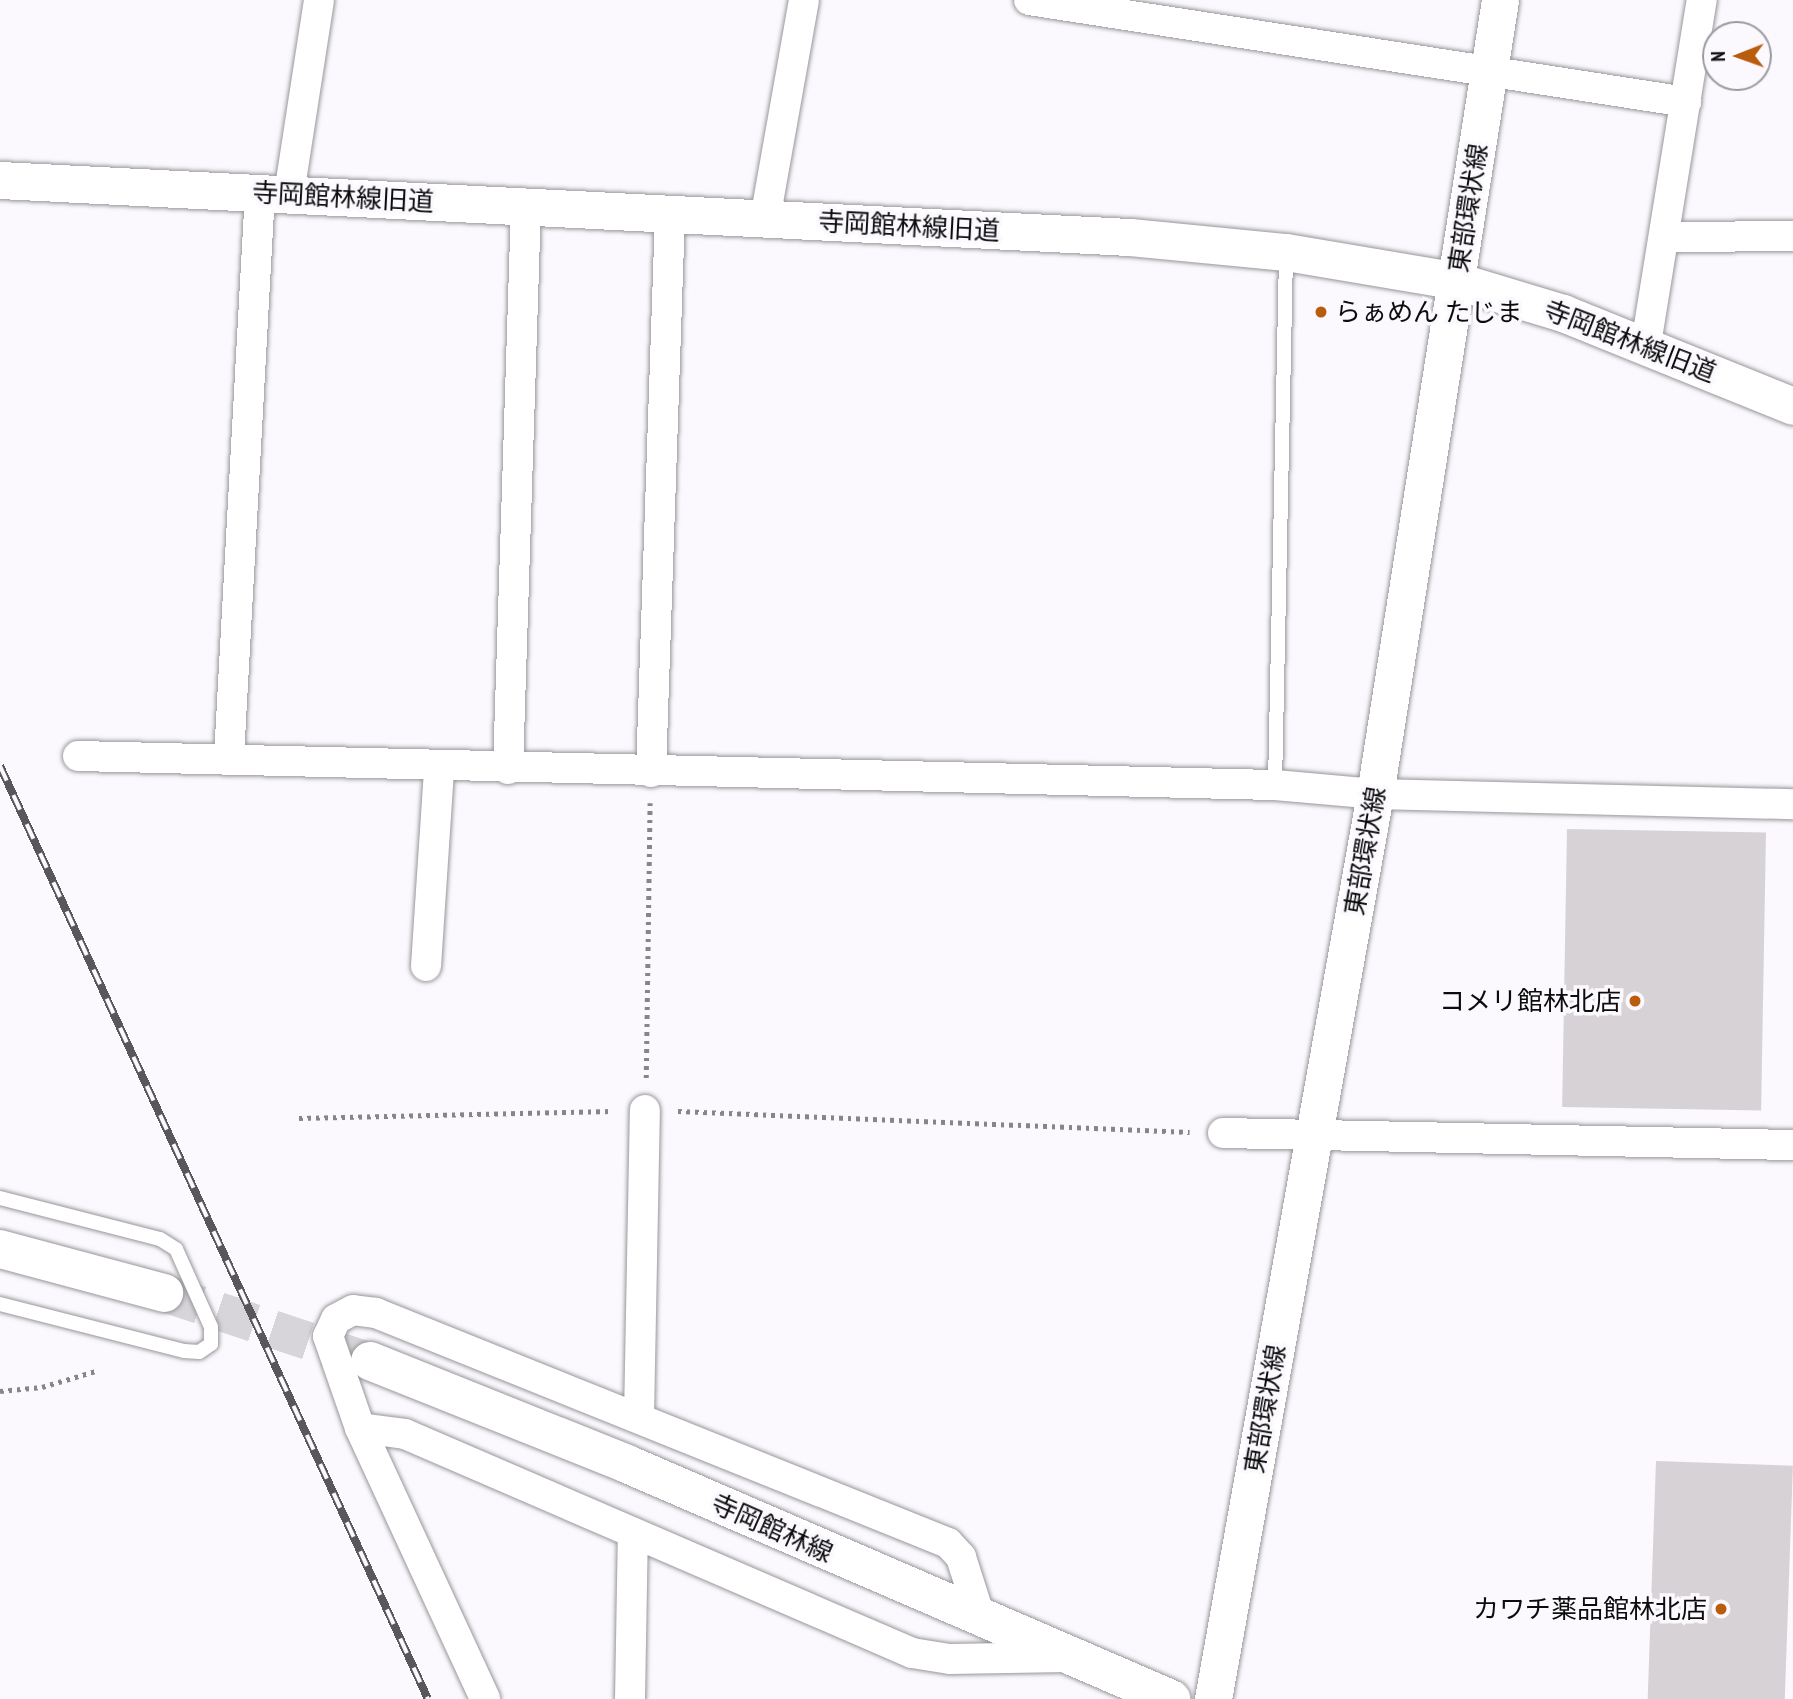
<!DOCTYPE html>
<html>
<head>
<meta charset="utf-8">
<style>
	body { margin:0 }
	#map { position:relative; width:1793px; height:1699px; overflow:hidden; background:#fbf9fe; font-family:"PT Sans Narrow","Noto Sans JP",sans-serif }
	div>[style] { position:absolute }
	.building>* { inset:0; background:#d6d2d5; transform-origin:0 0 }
	.secondary-tunnel>* { height:38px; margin-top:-19px; transform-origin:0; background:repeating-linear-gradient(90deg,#d7d5da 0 38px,transparent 0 57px) }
	.path>* { height:4.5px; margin-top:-2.25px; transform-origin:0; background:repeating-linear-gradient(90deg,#868588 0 3.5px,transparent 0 8.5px) }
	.roads { filter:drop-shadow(0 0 2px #98969a) drop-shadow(0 0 2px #98969a) }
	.service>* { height:14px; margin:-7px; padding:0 7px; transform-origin:7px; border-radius:7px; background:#fff }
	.minor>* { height:30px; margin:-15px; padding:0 15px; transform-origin:15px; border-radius:15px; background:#fff }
	.tertiary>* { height:37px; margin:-18.5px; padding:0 18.5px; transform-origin:18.5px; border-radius:18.5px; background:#fff }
	.secondary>* { height:38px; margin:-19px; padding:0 19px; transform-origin:19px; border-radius:19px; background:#fff }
	.rail>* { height:8px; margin-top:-4px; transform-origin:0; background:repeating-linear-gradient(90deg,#fbf9fe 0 16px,#58575a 0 32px); box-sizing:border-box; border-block:2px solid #58575a }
	.dots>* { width:19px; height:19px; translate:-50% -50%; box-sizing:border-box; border:4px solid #fbf9fe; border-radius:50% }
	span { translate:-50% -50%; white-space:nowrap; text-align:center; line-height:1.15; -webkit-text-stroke:7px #fbf9fe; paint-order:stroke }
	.street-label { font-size:26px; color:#0c0c0d }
	.poi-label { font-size:26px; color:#0c0c0d }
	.left { translate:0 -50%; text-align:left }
	.right { translate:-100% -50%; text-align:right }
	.north { position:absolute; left:1702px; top:21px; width:70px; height:70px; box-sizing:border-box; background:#fbf9fe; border:2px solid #9b9a9e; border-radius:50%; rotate:269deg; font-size:19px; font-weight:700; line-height:28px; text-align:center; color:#0c0c0d }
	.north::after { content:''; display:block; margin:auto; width:24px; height:32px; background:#ba5c0e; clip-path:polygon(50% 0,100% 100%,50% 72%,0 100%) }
</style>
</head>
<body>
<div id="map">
	<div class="building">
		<i style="left:1567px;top:829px;width:199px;height:278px;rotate:1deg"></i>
		<i style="left:1656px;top:1461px;width:137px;height:238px;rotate:2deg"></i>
	</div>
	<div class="secondary-tunnel">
		<i style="left:164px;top:1293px;width:212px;rotate:18.4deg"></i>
	</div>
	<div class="path">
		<i style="left:646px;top:1078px;width:275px;rotate:-89.2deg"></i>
		<i style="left:678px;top:1111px;width:512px;rotate:2.35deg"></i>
		<i style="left:299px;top:1118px;width:314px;rotate:-1.3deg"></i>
		<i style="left:0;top:1391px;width:42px;rotate:-5.4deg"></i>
		<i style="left:42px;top:1387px;width:59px;rotate:-16.6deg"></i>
	</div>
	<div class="roads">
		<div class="service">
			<i style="left:1275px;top:785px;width:531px;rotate:-88.81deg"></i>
			<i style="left:0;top:1198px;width:165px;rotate:14.4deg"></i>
			<i style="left:160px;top:1239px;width:19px;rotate:32deg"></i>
			<i style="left:176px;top:1249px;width:85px;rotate:65.8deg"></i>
			<i style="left:211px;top:1327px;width:17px;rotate:90deg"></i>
			<i style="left:211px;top:1344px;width:14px;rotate:146deg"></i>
			<i style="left:199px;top:1352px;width:15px;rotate:-176deg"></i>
			<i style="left:184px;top:1351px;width:190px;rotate:-165.7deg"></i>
		</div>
		<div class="minor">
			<i style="left:1029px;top:0;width:665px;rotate:8.82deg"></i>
			<i style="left:289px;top:194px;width:196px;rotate:-81.2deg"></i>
			<i style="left:765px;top:219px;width:222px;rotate:-79.9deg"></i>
			<i style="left:1665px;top:237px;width:128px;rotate:-0.4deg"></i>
			<i style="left:1646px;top:344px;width:349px;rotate:-80.8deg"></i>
			<i style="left:78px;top:756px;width:1197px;rotate:1.39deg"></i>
			<i style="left:1275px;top:785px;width:100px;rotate:5.1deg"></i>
			<i style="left:1375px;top:794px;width:418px;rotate:1.4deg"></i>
			<i style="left:229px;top:757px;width:566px;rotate:-86.86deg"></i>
			<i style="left:508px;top:769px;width:562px;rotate:-88.17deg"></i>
			<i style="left:651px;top:772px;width:558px;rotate:-88.05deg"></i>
			<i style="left:426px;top:966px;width:198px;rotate:-86.2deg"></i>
			<i style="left:1223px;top:1133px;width:570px;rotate:1.21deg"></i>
			<i style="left:639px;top:1417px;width:307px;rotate:-88.9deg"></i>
			<i style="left:360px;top:1428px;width:298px;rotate:65.2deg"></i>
			<i style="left:980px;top:1617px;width:63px;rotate:-107.6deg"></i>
			<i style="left:961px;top:1557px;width:19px;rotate:-133deg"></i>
			<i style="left:948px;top:1543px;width:617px;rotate:-158.1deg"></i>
			<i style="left:376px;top:1313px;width:23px;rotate:-173deg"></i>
			<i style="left:353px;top:1310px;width:19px;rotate:152deg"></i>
			<i style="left:336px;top:1319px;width:19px;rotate:115deg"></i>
			<i style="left:328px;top:1336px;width:97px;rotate:70.8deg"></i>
			<i style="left:360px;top:1428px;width:45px;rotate:7.6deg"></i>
			<i style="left:405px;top:1434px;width:552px;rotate:23.36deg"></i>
			<i style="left:912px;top:1653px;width:38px;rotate:9deg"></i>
			<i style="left:950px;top:1659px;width:117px;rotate:-1deg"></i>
			<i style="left:630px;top:1699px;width:166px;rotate:-89deg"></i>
		</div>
		<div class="tertiary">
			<i style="left:0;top:180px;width:1131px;rotate:2.89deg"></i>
			<i style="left:1130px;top:237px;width:157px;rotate:5.5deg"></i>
			<i style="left:1286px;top:252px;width:173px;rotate:9.6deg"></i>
			<i style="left:1457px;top:281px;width:111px;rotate:16.8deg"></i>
			<i style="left:1563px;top:313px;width:248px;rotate:22deg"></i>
			<i style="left:1213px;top:1699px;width:919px;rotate:-79.85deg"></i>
			<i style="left:1375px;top:794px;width:804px;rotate:-81.05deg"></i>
		</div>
		<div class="secondary">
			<i style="left:0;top:1249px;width:170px;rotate:15deg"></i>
			<i style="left:370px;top:1361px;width:277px;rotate:21.8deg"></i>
			<i style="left:627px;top:1464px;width:593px;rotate:23.36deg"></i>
		</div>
	</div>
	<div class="rail">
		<i style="left:0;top:766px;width:1026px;rotate:65.36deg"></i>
	</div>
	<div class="dots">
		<i style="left:1321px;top:312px;background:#ba5c0e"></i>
		<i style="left:1635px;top:1001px;background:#ba5c0e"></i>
		<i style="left:1721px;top:1609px;background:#ba5c0e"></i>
	</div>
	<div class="street-label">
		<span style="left:343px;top:197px;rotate:3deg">寺岡館林線旧道</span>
		<span style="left:1468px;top:208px;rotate:-81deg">東部環状線</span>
		<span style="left:909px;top:226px;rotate:3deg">寺岡館林線旧道</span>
		<span style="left:1630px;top:341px;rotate:21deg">寺岡館林線旧道</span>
		<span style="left:1365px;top:851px;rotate:-80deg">東部環状線</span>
		<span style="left:1265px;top:1409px;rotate:-80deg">東部環状線</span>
		<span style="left:772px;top:1528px;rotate:24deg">寺岡館林線</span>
	</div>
	<div class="poi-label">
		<span class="left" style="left:1335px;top:312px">らぁめん たじま</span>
		<span class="right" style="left:1621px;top:1001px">コメリ館林北店</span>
		<span class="right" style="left:1707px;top:1609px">カワチ薬品館林北店</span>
	</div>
	<div class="north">N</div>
</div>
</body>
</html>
